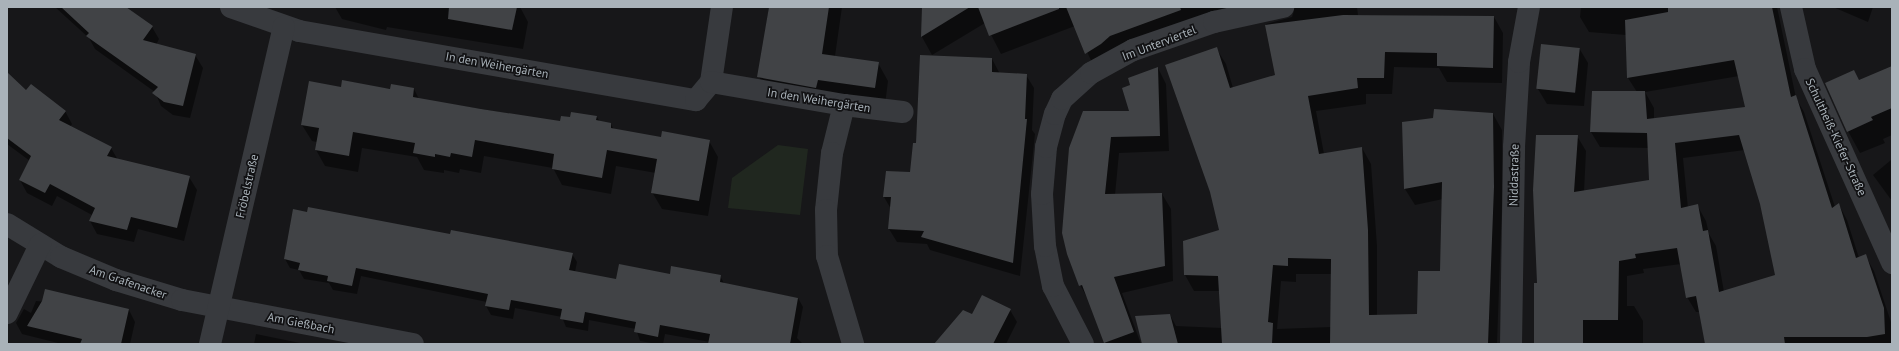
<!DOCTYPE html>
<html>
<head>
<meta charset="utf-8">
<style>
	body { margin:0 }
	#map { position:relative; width:1899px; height:351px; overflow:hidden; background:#171719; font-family:"PT Sans",sans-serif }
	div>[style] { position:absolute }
	.green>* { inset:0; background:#20271f }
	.shadow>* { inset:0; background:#0007 }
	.building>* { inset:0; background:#414346; transform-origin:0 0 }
	.minor>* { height:22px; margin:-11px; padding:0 11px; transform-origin:11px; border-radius:11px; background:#383a3e }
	span { translate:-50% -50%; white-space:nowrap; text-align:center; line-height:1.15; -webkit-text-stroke:3.5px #121214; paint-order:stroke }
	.street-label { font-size:12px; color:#a9b2b9 }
	.frame { position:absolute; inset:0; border:8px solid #a9b2b9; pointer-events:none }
</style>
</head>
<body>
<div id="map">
	<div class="green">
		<i style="clip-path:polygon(778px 145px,808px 149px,800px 215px,728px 208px,732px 178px)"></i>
	</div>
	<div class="shadow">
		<i style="clip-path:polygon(55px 7px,124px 7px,152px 27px,159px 39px,156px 45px,195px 55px,203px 68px,190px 118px,173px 115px,161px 106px,155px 92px,95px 49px,89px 38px)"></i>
		<i style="clip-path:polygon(335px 7px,520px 7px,528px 22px,523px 49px,387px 27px,386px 30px,342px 19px)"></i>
		<i style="clip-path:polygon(769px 7px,842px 7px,835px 56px,878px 63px,888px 81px,885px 105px,769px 95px,759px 77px)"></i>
		<i style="clip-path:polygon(evenodd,923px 7px,1357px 7px,1358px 15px,1494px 17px,1503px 33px,1502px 83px,1447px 82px,1439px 68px,1394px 67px,1392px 94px,1366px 94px,1366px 104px,1316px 111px,1324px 154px,1362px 148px,1371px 164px,1377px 246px,1377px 316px,1418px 315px,1441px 272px,1443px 199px,1415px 205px,1405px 189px,1403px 123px,1493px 114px,1502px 130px,1502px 204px,1497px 344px,1143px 344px,1170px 315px,1176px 326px,1222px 328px,1220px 291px,1194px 291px,1185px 275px,1221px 231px,1216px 48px,1226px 64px,1233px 88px,1277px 76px,1266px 24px,1292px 17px,1294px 11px,1270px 15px,1095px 69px,1075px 26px,1001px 54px,985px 23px,932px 55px,922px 37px,923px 7px,1296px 274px,1332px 274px,1331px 327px,1277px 329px,1281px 281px,1296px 282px,1296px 274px)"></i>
		<i style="clip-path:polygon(evenodd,1581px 7px,1777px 7px,1796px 98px,1804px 112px,1835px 207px,1839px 205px,1847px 220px,1859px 258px,1865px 255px,1874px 271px,1892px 325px,1892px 344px,1706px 344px,1700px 312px,1696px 312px,1687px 297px,1681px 264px,1643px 269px,1644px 273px,1627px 276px,1627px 306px,1634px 306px,1643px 321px,1643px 344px,1535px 344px,1538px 284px,1577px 136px,1586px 151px,1584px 192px,1650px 181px,1649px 148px,1600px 147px,1591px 132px,1593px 92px,1637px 92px,1628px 78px,1626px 35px,1589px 32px,1580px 17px,1581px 7px,1739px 76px,1746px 108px,1654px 119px,1654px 108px,1645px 92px,1739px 76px,1581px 7px,1745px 150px,1761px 204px,1776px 276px,1724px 292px,1716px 246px,1709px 234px,1706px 221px,1697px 205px,1688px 208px,1683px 158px,1745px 150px)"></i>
		<i style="clip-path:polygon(1833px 7px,1873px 7px,1868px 22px)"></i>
		<i style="clip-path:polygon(1542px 45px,1579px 48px,1588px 63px,1584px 106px,1547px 104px,1538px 89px)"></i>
		<i style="clip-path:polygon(992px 59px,1000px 74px,1026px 75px,1034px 88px,1032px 130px,1035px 134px,1020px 276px,930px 250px,927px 244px,897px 242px,889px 229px,891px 209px,884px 197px,911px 173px,917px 144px)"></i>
		<i style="clip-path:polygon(1158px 68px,1166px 84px,1169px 151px,1119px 153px,1115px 195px,1162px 194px,1171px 209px,1173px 281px,1122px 293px,1141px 344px,1105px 344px,1089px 301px,1080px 285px,1070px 149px,1130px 112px,1132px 85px)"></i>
		<i style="clip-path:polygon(1886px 68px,1892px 78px,1892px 135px,1883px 139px,1885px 143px,1860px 153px,1848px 131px,1871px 102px)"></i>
		<i style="clip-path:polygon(7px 73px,26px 92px,65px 111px,72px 124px,70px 127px,111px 148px,118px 160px,189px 177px,197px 190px,184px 241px,138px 229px,134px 242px,97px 234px,90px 221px,92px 215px,57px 196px,52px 206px,27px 193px,20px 180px,30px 161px,7px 144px)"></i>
		<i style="clip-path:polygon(342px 88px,414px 89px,419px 99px,561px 122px,571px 118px,597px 117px,600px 122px,611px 124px,614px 130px,662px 138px,709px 141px,718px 157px,708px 216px,662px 209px,652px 192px,656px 173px,616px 166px,611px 194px,562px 185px,553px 168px,484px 156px,481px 173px,460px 169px,459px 173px,444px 170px,444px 173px,424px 170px,417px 157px,362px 148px,358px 172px,325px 166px,316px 150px,317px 142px,312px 141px,302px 125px)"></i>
		<i style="clip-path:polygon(1891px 160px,1892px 161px,1892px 201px,1873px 175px)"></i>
		<i style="clip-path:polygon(294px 211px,572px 254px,577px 262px,575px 272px,617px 280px,670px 275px,720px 276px,725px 285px,798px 298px,803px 307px,797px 338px,803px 344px,709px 344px,710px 342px,665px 334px,663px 344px,657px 344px,640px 341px,636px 329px,589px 320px,588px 331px,566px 327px,562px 317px,515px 308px,513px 319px,491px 315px,486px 306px,487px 302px,361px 276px,357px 294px,333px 290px,329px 283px,304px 279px,299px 270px,290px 268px,285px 259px)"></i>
		<i style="clip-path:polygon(36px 301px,129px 310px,135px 322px,130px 344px,62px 344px,22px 334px,16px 323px,24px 309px,31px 313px)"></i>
		<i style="clip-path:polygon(1010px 310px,1017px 322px,1006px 344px,943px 344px,973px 316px)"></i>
		<i style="clip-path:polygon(256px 334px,305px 344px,254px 344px)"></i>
	</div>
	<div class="building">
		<i style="clip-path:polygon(61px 7px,126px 7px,153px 26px,143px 40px,196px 54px,183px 106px,164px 102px,152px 93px,158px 87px,86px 36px,89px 33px)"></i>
		<i style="clip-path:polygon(449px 7px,517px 7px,512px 30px,448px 19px)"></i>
		<i style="clip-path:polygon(769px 7px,829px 7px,822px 54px,879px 62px,875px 88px,818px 80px,816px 88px,757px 77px)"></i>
		<i style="clip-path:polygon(922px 7px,970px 7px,921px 37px)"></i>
		<i style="clip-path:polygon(978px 7px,1059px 7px,1059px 9px,989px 36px)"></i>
		<i style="clip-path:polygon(1066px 7px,1180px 7px,1181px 10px,1110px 36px,1101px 44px,1085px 54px)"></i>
		<i style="clip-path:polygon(evenodd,1668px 7px,1772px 7px,1791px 97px,1796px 95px,1832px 208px,1839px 203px,1856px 258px,1866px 254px,1884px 308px,1885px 334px,1867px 337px,1784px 337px,1785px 344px,1705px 344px,1696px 296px,1686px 298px,1677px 248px,1635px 254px,1636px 258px,1619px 261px,1618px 320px,1583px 320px,1583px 344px,1534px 344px,1534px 283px,1537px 283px,1533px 190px,1536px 135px,1578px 135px,1574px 192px,1649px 180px,1647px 133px,1590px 132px,1592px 91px,1645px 91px,1647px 119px,1745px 107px,1734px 60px,1627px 78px,1625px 20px,1668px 12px,1668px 7px,1739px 135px,1760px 204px,1775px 275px,1719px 292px,1708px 230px,1703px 231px,1698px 204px,1681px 208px,1675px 143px,1739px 135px)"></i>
		<i style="clip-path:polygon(1343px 15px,1494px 16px,1493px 68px,1437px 66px,1437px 53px,1385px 52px,1384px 78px,1357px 78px,1358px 88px,1308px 96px,1319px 154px,1362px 147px,1368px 230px,1369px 315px,1417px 314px,1418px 271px,1440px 271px,1442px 182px,1404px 189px,1402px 122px,1433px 118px,1434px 109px,1493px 113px,1494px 187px,1488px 344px,1330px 344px,1331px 259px,1288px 258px,1288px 266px,1273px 265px,1268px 322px,1273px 323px,1272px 344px,1222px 344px,1218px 276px,1184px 275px,1183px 241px,1219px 230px,1210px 192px,1165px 65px,1217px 47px,1230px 88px,1275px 75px,1265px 25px)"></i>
		<i style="left:1541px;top:44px;width:39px;height:45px;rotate:6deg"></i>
		<i style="clip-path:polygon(920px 55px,992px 58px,992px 72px,1027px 74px,1025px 119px,1027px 119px,1013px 263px,921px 237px,924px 231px,888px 229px,891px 197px,883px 197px,886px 171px,910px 172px,913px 143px,916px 143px)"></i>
		<i style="clip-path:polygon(1892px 66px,1892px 108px,1871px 117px,1873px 120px,1847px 132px,1825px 83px,1854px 70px,1859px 80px)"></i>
		<i style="clip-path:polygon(1158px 67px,1160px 136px,1111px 137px,1105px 194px,1162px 193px,1165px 266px,1114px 277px,1134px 332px,1104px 343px,1082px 285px,1079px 286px,1067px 254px,1062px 233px,1069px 148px,1083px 111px,1129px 111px,1122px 88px,1130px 85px,1128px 78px)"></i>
		<i style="clip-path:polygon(7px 72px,26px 90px,31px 84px,66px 111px,59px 120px,112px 147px,107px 156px,190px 176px,177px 228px,131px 217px,127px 230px,89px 221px,95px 208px,50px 184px,45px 193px,19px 180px,31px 156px,7px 138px)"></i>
		<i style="clip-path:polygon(342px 80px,390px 89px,391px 84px,414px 88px,413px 97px,481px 109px,560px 121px,561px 116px,570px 117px,571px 112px,597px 116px,596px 120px,611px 123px,611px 128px,661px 137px,662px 131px,710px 140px,699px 201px,651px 193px,657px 159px,607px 150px,602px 178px,552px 169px,554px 154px,475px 140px,472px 157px,451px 153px,450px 157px,435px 154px,435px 157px,413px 153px,415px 143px,353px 132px,349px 156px,315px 150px,319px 128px,301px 125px,309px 81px,341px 87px)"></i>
		<i style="clip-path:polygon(308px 207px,450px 234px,451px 230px,573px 253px,569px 270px,616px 279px,619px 264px,670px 274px,671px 266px,721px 275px,720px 282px,798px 298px,790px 344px,708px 344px,710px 334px,660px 325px,658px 337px,634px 332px,636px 322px,585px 312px,583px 323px,560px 319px,562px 309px,511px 300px,509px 310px,485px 306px,488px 294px,356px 268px,352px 286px,327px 281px,328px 276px,298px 270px,300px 263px,284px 259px,293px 209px,307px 212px)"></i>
		<i style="clip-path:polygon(45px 289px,129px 309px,121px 344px,80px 344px,82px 339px,27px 326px,42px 301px)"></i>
		<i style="clip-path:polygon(982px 295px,1011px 309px,993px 344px,934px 344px,963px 310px,972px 314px)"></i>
		<i style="clip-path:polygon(1170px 314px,1178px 344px,1142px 344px,1135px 316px)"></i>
	</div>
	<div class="minor">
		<i style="left:231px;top:7px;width:72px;rotate:19.4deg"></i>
		<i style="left:299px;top:31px;width:403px;rotate:9.9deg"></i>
		<i style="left:696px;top:100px;width:23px;rotate:-50deg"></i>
		<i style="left:711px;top:82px;width:76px;rotate:-81.7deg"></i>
		<i style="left:1791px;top:7px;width:64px;rotate:77.3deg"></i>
		<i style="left:1805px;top:69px;width:213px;rotate:65.8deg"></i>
		<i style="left:711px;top:82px;width:135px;rotate:9.8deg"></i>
		<i style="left:844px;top:105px;width:59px;rotate:6.8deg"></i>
		<i style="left:844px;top:105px;width:49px;rotate:104deg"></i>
		<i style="left:832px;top:153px;width:57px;rotate:96deg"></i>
		<i style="left:826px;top:210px;width:46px;rotate:88.8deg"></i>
		<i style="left:827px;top:256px;width:92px;rotate:73.5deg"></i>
		<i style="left:7px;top:224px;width:63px;rotate:31.4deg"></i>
		<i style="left:61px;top:257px;width:60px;rotate:22.7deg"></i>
		<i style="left:116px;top:280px;width:69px;rotate:16.9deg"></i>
		<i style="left:182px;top:300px;width:235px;rotate:10.8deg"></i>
		<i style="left:7px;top:313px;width:76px;rotate:-64.1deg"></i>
		<i style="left:210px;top:344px;width:326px;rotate:-76.9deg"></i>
		<i style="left:1083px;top:344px;width:65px;rotate:-117.3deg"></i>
		<i style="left:1053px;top:286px;width:41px;rotate:-101.3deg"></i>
		<i style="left:1045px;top:246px;width:52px;rotate:-93.3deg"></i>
		<i style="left:1042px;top:194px;width:47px;rotate:-85.1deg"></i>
		<i style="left:1046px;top:147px;width:34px;rotate:-75deg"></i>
		<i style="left:1055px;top:114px;width:17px;rotate:-65deg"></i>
		<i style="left:1062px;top:99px;width:39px;rotate:-42deg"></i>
		<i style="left:1091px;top:73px;width:48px;rotate:-28.7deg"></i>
		<i style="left:1133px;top:50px;width:86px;rotate:-19.1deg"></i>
		<i style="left:1214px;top:22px;width:71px;rotate:-12.3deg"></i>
		<i style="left:1511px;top:344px;width:197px;rotate:-89.1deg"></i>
		<i style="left:1514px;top:147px;width:85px;rotate:-86.6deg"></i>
		<i style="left:1519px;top:62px;width:56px;rotate:-79.7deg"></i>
	</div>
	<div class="street-label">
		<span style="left:1159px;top:43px;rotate:-21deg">Im Unterviertel</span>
		<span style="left:497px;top:65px;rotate:10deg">In den Weihergärten</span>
		<span style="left:819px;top:100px;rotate:9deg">In den Weihergärten</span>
		<span style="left:1836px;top:137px;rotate:65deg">Schultheiß-Kiefer-Straße</span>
		<span style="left:1514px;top:175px;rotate:-89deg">Niddastraße</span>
		<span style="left:247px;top:186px;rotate:-77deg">Fröbelstraße</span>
		<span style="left:128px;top:282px;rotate:19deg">Am Grafenacker</span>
		<span style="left:301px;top:323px;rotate:11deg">Am Gießbach</span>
	</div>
	<div class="frame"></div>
</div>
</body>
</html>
